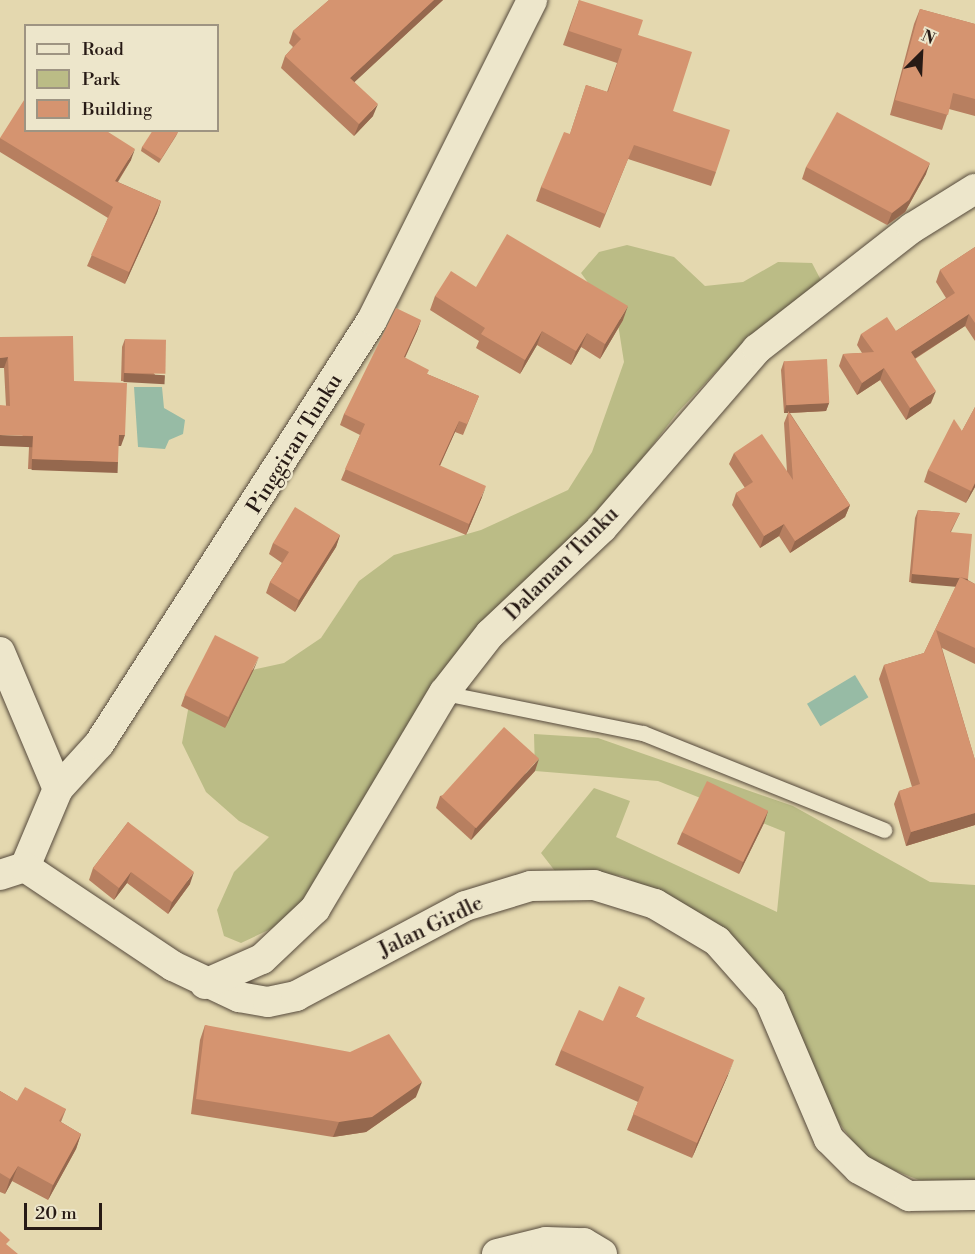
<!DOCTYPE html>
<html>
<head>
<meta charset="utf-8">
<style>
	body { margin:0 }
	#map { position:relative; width:975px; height:1254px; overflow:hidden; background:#e4d8af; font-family:"Libre Bodoni",serif }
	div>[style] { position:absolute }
	.green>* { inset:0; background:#bbbc86 }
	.water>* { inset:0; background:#97bba5; transform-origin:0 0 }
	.roads { filter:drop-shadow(0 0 2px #564a3c) drop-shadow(0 0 2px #564a3c) }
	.lane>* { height:15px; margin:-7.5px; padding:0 7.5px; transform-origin:7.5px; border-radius:7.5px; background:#ede6cb }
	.street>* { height:30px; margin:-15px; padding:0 15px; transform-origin:15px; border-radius:15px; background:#ede6cb }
	.wall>* { inset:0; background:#b77f60 }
	.shaded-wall>* { inset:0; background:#95684e; transform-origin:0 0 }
	.building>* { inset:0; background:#d59470; transform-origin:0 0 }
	span { translate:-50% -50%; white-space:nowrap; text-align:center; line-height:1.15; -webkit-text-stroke:5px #ede6cb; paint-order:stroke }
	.street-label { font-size:21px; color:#271a15 }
	.legend { position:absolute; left:24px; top:24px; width:195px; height:108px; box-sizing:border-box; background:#ede6cb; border:2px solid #9e9482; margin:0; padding:8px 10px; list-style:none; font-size:18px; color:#271a15 }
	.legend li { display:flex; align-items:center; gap:12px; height:30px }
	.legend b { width:30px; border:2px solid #9e9482 }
	.north { position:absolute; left:891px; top:24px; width:60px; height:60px; -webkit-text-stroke:4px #ede6cb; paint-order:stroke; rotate:24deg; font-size:16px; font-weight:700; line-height:24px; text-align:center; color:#271a15 }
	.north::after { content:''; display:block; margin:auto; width:21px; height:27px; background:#271a15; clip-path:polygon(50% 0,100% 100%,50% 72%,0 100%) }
	.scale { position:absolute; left:24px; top:1203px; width:78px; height:27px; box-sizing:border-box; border:3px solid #271a15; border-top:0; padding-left:8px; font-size:18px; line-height:21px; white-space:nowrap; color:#271a15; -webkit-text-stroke:4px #ede6cb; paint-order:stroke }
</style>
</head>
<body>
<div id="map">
	<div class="green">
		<i style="clip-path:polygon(627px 245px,674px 257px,705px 286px,743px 282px,778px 262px,812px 263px,825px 288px,726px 361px,677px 413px,607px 505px,460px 647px,294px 918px,241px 943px,224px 936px,217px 910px,234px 872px,269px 837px,239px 821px,206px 792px,182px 743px,190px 699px,234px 674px,284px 663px,321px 638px,359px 581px,394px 555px,481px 530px,568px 490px,592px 452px,624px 362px,618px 324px,581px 273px,599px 252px)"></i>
		<i style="clip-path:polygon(534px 734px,598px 738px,793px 806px,930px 882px,975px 885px,975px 1181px,939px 1188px,866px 1159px,836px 1119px,762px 968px,684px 904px,622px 876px,555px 871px,541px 853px,594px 788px,630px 801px,616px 837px,777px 912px,785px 832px,658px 781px,535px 771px)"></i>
	</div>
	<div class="water">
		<i style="clip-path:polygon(134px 387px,162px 387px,164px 408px,185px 420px,183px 434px,169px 440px,165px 449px,138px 447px)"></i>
		<i style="left:855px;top:675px;width:26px;height:56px;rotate:59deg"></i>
	</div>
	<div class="roads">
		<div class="lane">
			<i style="left:444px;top:693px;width:203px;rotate:11.4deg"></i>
			<i style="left:643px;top:733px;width:260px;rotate:21.9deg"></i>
		</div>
		<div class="street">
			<i style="left:0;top:652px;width:149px;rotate:67.1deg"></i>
			<i style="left:25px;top:867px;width:85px;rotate:-67.1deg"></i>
			<i style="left:58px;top:789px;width:61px;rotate:-47.7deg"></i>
			<i style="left:99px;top:744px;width:504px;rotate:-57.22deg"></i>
			<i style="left:372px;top:320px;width:358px;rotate:-63.4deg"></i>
			<i style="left:0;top:875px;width:26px;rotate:-18deg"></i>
			<i style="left:25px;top:867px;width:178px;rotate:33.8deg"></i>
			<i style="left:173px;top:966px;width:73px;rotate:25.2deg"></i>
			<i style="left:239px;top:997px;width:29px;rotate:10deg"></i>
			<i style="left:268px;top:1002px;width:29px;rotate:-12deg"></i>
			<i style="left:296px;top:996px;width:191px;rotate:-28deg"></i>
			<i style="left:465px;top:906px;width:69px;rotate:-16.9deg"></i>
			<i style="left:531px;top:886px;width:63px;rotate:-0.9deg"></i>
			<i style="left:594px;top:885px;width:64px;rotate:17.3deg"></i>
			<i style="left:655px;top:904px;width:72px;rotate:30.8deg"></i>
			<i style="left:717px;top:941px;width:80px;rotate:48.5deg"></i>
			<i style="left:770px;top:1001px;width:150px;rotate:66.9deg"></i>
			<i style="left:829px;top:1139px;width:42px;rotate:45deg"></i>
			<i style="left:859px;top:1169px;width:57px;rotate:28.4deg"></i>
			<i style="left:909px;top:1196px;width:66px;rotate:-0.9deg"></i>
			<i style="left:205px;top:984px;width:62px;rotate:-23.7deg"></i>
			<i style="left:262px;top:959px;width:73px;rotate:-43.3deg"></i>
			<i style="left:315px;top:909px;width:252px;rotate:-59.2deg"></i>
			<i style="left:444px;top:693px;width:75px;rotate:-52.1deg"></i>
			<i style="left:490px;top:634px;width:154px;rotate:-43.4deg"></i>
			<i style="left:602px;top:528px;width:237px;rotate:-49.1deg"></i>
			<i style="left:757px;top:349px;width:197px;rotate:-38deg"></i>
			<i style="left:912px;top:228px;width:74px;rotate:-31.8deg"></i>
			<i style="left:497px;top:1254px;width:50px;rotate:-13.8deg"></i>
			<i style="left:546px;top:1242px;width:38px;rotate:2deg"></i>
			<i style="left:584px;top:1243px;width:21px;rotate:31deg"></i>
		</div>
	</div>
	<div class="wall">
		<i style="clip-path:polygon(329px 0,443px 0,354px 82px,373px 116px,354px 136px,281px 68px,285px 56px,293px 47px,289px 43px,293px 31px)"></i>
		<i style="clip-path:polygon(579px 0,638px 35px,673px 111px,716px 172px,711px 186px,628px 159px,600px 228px,536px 201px,541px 187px,570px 134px,586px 85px,607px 92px,617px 63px,563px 45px)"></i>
		<i style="clip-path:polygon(920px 9px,975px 24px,975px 116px,949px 109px,942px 130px,890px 115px,914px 24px)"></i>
		<i style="clip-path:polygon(178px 132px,176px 136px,159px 163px,141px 151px,142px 147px)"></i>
		<i style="clip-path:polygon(0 138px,131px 160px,118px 182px,161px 201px,157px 213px,125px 284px,87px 266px,108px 218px,0 152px)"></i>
		<i style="clip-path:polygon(806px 167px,926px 174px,905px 212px,887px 225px,802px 179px)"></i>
		<i style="clip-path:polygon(975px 247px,975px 341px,965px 326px,915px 359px,931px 403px,906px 420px,880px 380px,857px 395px,839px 366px,843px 354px,862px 353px,857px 345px,861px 334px,896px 331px,946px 298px,936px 282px,940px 270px)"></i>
		<i style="clip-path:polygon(476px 287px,623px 320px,600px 359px,581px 347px,571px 365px,537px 345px,520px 374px,476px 348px,479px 341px,430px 310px,435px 296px)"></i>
		<i style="clip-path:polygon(421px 320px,417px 331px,405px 358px,427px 374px,479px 396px,463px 435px,455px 432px,440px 466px,482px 497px,466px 535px,341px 480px,360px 435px,340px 425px,344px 414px)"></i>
		<i style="clip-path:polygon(0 337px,74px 381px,121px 446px,118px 446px,114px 472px,28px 469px,29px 447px,6px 406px,4px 368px,0 368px)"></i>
		<i style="clip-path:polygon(125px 339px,162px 383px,121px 381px,122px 347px)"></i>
		<i style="clip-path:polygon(784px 361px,829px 403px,826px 411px,790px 413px,850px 505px,845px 517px,790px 553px,779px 536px,760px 548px,732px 505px,736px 493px,745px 488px,729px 464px,734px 453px,787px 472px,784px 423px,788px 413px,784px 413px,781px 370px)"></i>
		<i style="clip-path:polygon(975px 407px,975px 487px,966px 503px,924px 482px,928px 470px,962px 431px)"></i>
		<i style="clip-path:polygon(918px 510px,960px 513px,951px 532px,968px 580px,975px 584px,975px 664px,942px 648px,975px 760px,975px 825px,906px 846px,894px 804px,899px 791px,912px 787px,879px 679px,884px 665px,924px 653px,956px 586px,909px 582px,915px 518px)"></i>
		<i style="clip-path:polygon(340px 535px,336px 547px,295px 612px,266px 593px,270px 582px,282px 563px,269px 554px,273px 543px)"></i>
		<i style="clip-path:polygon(254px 669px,225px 728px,181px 706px,185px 695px)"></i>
		<i style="clip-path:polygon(535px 771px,471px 840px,436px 808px,440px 796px)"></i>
		<i style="clip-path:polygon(768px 811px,764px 823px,739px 874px,677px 844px,682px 832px)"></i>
		<i style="clip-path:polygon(128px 822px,190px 884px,168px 914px,127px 883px,114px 900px,89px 880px,93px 868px)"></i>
		<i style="clip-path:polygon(637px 1017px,728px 1075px,692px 1158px,627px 1130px,638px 1102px,555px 1065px,561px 1050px,603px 1021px)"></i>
		<i style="clip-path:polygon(205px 1025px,416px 1097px,366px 1132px,333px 1137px,191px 1114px,200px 1040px)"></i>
		<i style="clip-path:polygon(0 1091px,17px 1101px,66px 1109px,61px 1122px,81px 1134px,76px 1149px,48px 1200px,12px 1181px,5px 1194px,0 1192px)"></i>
	</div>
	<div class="shaded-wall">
		<i style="clip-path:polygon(434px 0,443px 0,346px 90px,350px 78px)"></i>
		<i style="clip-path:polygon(378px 104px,373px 116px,354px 136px,359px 124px)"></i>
		<i style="clip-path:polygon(135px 149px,131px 160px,111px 192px,115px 181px)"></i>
		<i style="clip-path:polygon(930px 163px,926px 174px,905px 212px,887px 225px,892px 213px)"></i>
		<i style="clip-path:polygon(161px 201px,157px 213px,125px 284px,129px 272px)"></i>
		<i style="clip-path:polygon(628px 306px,623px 320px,600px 359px,605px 344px)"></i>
		<i style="clip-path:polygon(969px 314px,965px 326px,906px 364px,911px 352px)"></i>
		<i style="clip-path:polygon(421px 320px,417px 331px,400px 368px,404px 357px)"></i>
		<i style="clip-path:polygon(542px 331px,537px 345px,520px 374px,525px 360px)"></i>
		<i style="clip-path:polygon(587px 333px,581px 347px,571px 365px,576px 351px)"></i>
		<i style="clip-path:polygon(8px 357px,4px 368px,0 368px,0 358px)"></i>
		<i style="clip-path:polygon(884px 368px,880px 380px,857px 395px,862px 383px)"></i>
		<i style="left:124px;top:373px;width:41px;height:9px;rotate:3deg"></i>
		<i style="clip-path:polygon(936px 391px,931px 403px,906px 420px,910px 408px)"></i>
		<i style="clip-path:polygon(829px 403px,826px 411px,789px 413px,788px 411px,788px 413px,784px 413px,786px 405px)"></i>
		<i style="clip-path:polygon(459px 421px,455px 432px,435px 476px,439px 465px)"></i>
		<i style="left:0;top:435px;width:33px;height:11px;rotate:2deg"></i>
		<i style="clip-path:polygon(119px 435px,125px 435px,121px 446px,115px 446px)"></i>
		<i style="left:32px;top:459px;width:86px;height:11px;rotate:2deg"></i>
		<i style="clip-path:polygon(975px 483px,975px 487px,966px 503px,971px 491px)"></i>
		<i style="clip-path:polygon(486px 486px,482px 497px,466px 535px,469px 524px)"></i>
		<i style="clip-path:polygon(850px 505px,845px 517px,790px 553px,795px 541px)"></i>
		<i style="clip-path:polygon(784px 524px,779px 536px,760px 548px,764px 536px)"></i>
		<i style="clip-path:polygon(340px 535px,336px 547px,295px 612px,299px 600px)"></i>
		<i style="left:912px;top:574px;width:56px;height:9px;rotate:5deg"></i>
		<i style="clip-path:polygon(259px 657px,254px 669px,225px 728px,230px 716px)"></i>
		<i style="clip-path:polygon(539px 759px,535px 771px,471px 840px,475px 828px)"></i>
		<i style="clip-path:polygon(768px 811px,764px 823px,739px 874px,743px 862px)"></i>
		<i style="clip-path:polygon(975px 813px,975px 825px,906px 846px,911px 832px)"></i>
		<i style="clip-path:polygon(131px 872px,127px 883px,114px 900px,119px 888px)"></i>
		<i style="clip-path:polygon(194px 872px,190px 884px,168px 914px,172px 902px)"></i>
		<i style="clip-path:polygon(734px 1060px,728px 1075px,692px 1158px,697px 1143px)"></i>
		<i style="clip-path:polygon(422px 1082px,416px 1097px,366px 1132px,333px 1137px,339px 1122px)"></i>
		<i style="clip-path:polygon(81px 1134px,76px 1149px,48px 1200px,53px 1185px)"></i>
		<i style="clip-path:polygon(18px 1166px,12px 1181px,5px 1194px,10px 1179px)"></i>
	</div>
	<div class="building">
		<i style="clip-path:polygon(329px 0,434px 0,350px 78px,378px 104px,359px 124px,285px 56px,301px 39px,293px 31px)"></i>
		<i style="clip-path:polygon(579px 0,643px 20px,638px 35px,692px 52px,673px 111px,730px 130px,716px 172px,634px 145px,605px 214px,541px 187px,564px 132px,570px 134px,586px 85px,608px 92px,622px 49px,569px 31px)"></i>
		<i style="clip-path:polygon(920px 9px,975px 24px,975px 99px,953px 93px,948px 115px,895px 100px)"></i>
		<i style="clip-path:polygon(26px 97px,26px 130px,105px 130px,135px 149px,115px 181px,161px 201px,129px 272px,91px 255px,113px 207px,0 138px)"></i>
		<i style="clip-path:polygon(837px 112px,930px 163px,909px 200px,892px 213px,806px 167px)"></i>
		<i style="clip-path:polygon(153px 130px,175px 130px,178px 132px,161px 159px,142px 147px)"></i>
		<i style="clip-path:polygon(507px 234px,628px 306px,605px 344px,587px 333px,576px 351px,542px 331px,525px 360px,481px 334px,485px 328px,435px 296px,451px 271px,476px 287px)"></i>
		<i style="clip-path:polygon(975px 247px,975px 323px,969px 314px,911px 352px,936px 391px,910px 408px,884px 368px,862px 383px,843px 354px,874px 352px,861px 334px,887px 317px,896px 331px,955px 293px,940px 270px)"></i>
		<i style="clip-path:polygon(396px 308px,421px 320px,404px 357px,429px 370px,427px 374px,479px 396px,467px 424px,459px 421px,439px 465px,486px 486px,469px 524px,345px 469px,365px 424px,344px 414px)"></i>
		<i style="clip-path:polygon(73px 336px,74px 381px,127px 383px,125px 435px,119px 435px,118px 462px,32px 459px,33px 436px,0 435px,0 405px,10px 406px,8px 357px,0 358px,0 337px)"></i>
		<i style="left:125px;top:339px;width:41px;height:34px;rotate:1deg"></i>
		<i style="left:827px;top:359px;width:44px;height:43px;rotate:87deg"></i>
		<i style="clip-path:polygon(975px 407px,975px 483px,971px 491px,928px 470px,954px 419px,962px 431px)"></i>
		<i style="clip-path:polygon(788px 411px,850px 505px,795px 541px,784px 524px,764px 536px,736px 493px,753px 482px,734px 453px,762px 434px,793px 480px)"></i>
		<i style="clip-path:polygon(295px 507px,340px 535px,299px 600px,270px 582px,289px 552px,273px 543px)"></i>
		<i style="clip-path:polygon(918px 510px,960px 513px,950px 532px,972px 534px,968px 579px,960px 577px,959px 578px,912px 574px)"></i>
		<i style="clip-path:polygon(960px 577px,975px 584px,975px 648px,936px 630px,975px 760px,975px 813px,911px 832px,899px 791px,920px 784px,884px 665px,924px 653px)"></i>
		<i style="left:215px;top:635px;width:49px;height:67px;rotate:27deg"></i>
		<i style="left:504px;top:727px;width:47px;height:94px;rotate:42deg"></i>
		<i style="left:707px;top:781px;width:68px;height:57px;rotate:26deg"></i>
		<i style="clip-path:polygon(128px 822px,194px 872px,172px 902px,131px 872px,119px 888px,93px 868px)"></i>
		<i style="clip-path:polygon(619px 986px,645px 998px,636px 1017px,734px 1060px,697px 1143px,633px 1114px,644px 1087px,561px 1050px,579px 1010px,603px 1021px)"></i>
		<i style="clip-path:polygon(205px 1025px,350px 1052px,389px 1034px,422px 1082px,372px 1117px,339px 1122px,196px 1099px)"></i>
		<i style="clip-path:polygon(25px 1087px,66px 1109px,59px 1121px,81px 1134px,53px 1185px,18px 1166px,10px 1179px,0 1173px,0 1091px,17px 1101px)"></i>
		<i style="clip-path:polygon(0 1231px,10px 1240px,6px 1244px,18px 1254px,0 1254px)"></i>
	</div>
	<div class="street-label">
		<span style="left:295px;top:444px;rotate:-58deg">Pinggiran Tunku</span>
		<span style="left:562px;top:564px;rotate:-45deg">Dalaman Tunku</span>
		<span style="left:431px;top:927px;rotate:-26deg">Jalan Girdle</span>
	</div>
	<ul class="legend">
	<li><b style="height:8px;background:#ede6cb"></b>Road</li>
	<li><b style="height:16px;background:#bbbc86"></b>Park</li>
	<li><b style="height:16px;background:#d59470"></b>Building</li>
	</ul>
	<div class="north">N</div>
	<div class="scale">20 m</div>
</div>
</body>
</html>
